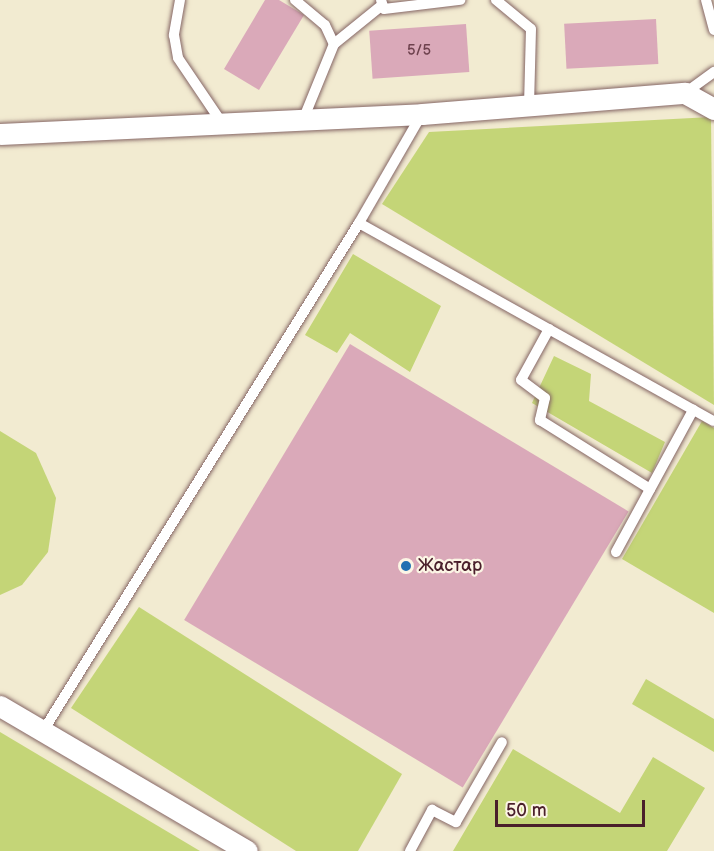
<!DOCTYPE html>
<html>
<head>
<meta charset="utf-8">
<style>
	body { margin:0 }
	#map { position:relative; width:714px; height:851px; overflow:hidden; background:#f2ebd1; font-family:"Balsamiq Sans",sans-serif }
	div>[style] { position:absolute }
	.green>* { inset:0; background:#c4d577 }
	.building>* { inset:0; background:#daa9b9; transform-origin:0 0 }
	.roads { filter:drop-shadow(0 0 2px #856665) drop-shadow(0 0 2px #856665) }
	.service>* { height:10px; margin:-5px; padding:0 5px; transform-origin:5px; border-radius:5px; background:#fff }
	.minor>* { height:21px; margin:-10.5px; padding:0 10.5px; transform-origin:10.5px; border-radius:10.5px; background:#fff }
	.dots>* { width:16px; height:16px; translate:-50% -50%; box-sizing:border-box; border:3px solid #fcf5e5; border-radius:50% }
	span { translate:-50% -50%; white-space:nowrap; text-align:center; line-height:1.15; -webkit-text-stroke:4.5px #fcf5e5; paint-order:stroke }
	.number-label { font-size:15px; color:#6e424e }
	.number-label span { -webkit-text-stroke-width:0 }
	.poi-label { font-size:18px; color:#4a1f2b }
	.left { translate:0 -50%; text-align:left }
	.scale { position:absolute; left:495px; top:800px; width:150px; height:27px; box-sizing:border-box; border:3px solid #4a1f2b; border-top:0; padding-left:8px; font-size:18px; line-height:21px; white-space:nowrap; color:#4a1f2b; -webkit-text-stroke:4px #fcf5e5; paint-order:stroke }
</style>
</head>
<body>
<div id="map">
	<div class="green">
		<i style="clip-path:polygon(711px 117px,714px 405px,382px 204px,429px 132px)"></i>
		<i style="clip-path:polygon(353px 254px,441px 306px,410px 372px,350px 333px,337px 353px,305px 335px)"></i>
		<i style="clip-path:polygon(554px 356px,591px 374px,589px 401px,665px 442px,652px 473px,532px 403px)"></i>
		<i style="clip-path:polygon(702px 421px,714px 428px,714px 613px,622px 559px)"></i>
		<i style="clip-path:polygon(0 431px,36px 453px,56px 498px,48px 552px,22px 585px,0 595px)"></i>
		<i style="clip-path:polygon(139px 607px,402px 774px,358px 851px,296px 851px,71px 708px)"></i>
		<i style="clip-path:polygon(646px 679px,714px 719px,714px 752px,632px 704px)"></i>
		<i style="clip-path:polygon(0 732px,200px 851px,0 851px)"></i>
		<i style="clip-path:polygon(513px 749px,620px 813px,653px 757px,705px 788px,667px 851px,453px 851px)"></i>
	</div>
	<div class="building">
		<i style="clip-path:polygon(265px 0,279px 0,304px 15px,259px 90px,224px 69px)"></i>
		<i style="left:656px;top:19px;width:45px;height:92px;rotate:87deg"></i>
		<i style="left:466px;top:24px;width:48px;height:97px;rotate:86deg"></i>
		<i style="left:350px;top:344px;width:325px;height:322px;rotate:31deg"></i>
	</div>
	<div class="roads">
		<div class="service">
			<i style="left:180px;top:0;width:36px;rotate:100deg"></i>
			<i style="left:174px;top:35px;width:23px;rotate:80deg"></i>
			<i style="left:178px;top:58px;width:78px;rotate:55.9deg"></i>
			<i style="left:295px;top:0;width:39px;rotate:40deg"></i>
			<i style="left:325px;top:25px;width:21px;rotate:65deg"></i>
			<i style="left:334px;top:44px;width:82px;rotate:112.2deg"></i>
			<i style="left:381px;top:0;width:9px;rotate:72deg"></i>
			<i style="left:384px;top:9px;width:77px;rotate:-6.8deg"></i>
			<i style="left:496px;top:0;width:45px;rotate:39.6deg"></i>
			<i style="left:531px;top:29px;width:77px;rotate:91.5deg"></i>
			<i style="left:706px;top:0;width:31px;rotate:75deg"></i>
			<i style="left:334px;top:44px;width:60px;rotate:-39deg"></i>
			<i style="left:685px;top:93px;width:36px;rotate:-36deg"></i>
			<i style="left:359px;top:223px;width:126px;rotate:-60deg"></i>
			<i style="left:549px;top:329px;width:58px;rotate:118.8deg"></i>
			<i style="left:521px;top:380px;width:30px;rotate:37deg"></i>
			<i style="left:545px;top:398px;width:23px;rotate:103deg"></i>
			<i style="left:540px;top:420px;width:130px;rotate:32.1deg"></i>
			<i style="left:616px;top:552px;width:162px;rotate:-61.5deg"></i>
			<i style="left:43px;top:731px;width:598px;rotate:-58.12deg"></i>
			<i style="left:359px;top:223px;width:406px;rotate:29.2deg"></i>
			<i style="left:410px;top:851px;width:47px;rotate:-61.8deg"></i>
			<i style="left:432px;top:810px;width:27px;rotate:27deg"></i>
			<i style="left:456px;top:822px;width:92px;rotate:-60.1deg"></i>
		</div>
		<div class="minor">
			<i style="left:0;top:134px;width:422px;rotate:-2.7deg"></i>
			<i style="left:422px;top:114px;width:264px;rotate:-4.6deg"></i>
			<i style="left:685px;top:93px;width:33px;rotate:29deg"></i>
			<i style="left:0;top:706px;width:286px;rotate:30.4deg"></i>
		</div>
	</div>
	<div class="dots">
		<i style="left:406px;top:566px;background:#1f6fb2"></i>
	</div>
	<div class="number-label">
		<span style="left:419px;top:51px">5/5</span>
	</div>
	<div class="poi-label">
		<span class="left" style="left:418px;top:566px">Жастар</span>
	</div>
	<div class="scale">50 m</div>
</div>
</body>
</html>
